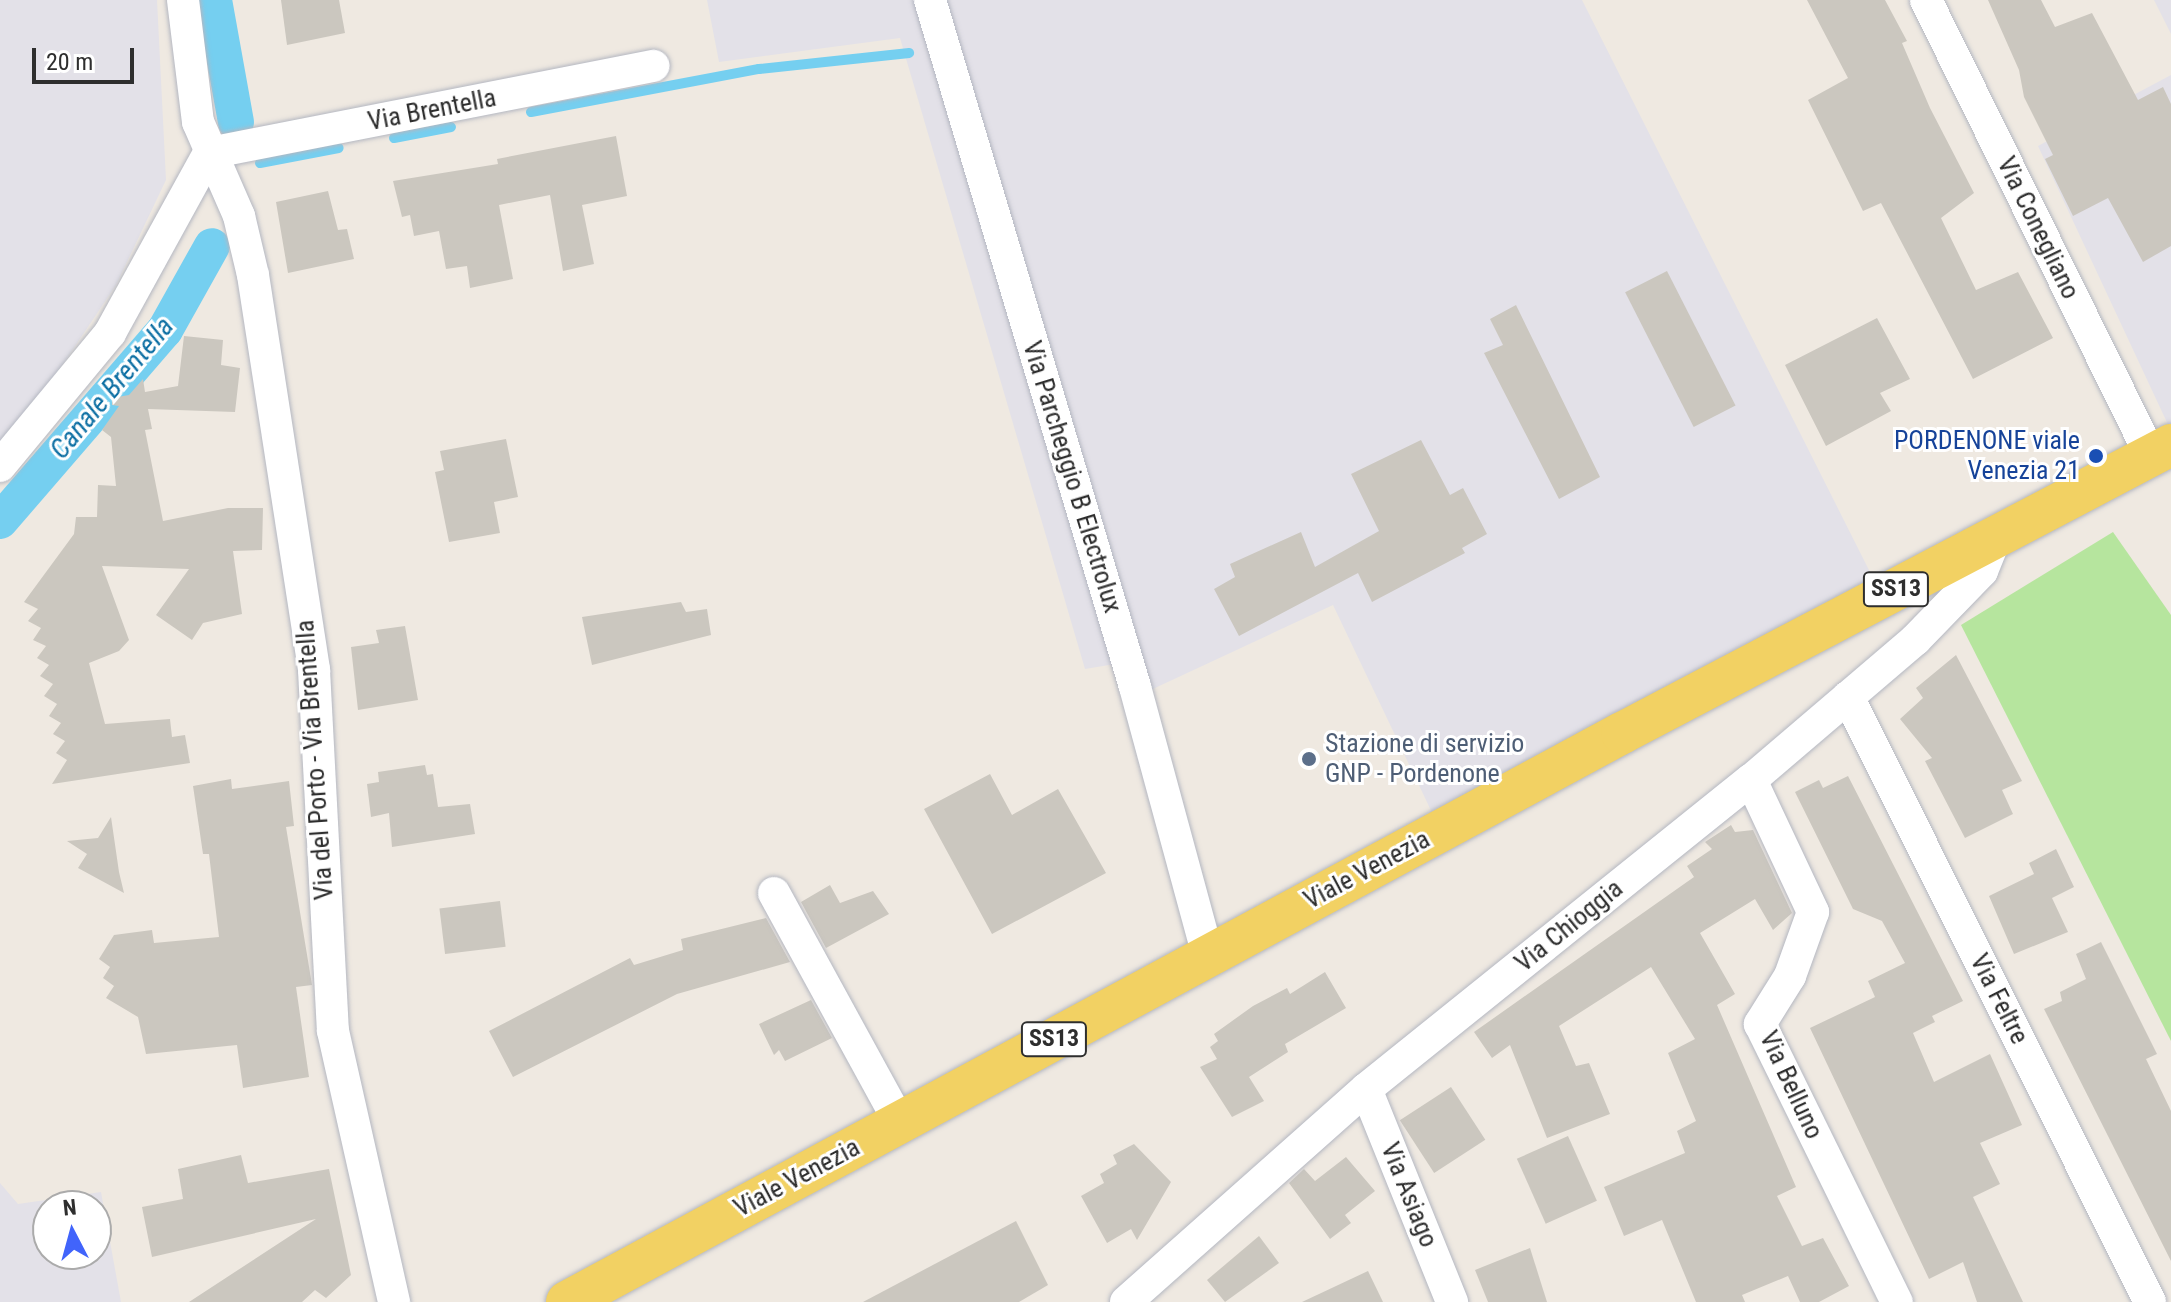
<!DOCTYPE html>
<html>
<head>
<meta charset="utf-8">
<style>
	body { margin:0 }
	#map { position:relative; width:2171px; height:1302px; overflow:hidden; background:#efe9e1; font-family:"Roboto Condensed",sans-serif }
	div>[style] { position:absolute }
	.industrial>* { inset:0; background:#e3e1e8 }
	.green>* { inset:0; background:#b6e59e }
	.stream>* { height:10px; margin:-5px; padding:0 5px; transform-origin:5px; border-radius:5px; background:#75cff0 }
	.canal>* { height:36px; margin:-18px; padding:0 18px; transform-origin:18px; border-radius:18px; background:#75cff0 }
	.building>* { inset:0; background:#cbc7bf; transform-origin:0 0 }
	.roads { filter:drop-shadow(0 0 2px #b4b7c1) drop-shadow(0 0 2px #b4b7c1) }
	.minor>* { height:32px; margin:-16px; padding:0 16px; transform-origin:16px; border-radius:16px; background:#fff }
	.major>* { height:42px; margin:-21px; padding:0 21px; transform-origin:21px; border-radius:21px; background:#f2d163 }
	.dots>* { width:22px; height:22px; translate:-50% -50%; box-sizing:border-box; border:4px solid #fff; border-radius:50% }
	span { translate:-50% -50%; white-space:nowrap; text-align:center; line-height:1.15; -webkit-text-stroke:6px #fff; paint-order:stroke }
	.shield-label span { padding:2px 6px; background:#fff; border:2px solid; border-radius:6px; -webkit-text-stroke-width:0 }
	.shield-label { font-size:24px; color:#2e2e2e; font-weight:700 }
	.street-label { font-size:26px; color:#2e2e2e }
	.transit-label { font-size:26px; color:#164399 }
	.right { translate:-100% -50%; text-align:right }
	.service-label { font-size:26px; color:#4e5e75 }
	.left { translate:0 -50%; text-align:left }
	.water-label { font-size:28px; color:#0d6fa3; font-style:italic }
	.north { position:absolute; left:32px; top:1190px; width:80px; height:80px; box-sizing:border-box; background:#fff; border:2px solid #ababab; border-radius:50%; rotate:354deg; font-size:22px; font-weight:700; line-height:32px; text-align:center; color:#2e2e2e }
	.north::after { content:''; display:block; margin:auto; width:28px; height:36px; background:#4164fb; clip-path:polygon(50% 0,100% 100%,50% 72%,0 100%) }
	.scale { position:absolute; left:32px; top:48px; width:102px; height:36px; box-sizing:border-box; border:4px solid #2e2e2e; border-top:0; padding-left:10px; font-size:24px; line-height:28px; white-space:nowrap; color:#2e2e2e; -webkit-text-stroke:6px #fff; paint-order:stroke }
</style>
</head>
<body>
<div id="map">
	<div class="industrial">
		<i style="clip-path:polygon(0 0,157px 0,166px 180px,116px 285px,43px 394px,0 445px)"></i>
		<i style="clip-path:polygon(707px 0,1582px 0,1878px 588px,1437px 823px,1333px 605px,1127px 701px,1115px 664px,1085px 669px,900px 38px,719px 62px)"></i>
		<i style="clip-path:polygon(2154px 0,2171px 0,2171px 34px)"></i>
		<i style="clip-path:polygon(2171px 75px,2171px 431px,2038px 146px)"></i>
		<i style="clip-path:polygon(evenodd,0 1183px,18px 1204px,101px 1192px,121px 1302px,0 1302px,0 1183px,48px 1206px,96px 1206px,96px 1254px,48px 1254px,48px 1206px)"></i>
	</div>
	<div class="green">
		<i style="clip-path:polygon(2113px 532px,2171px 615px,2171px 1041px,1961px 625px)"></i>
	</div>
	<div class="stream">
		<i style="left:531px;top:112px;width:232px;rotate:-10.7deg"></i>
		<i style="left:759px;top:69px;width:151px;rotate:-6.1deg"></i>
		<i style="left:394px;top:138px;width:58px;rotate:-10.9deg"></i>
		<i style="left:260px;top:163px;width:80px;rotate:-10.8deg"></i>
	</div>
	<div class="canal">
		<i style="left:214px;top:0;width:124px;rotate:79.8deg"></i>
		<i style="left:0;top:521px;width:252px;rotate:-49.2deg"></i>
		<i style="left:165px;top:330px;width:96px;rotate:-60.8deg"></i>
	</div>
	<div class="building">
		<i style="clip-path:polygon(281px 0,339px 0,345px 33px,287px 45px)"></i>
		<i style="clip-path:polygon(1807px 0,1885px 0,1907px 41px,1902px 43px,1930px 108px,1974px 193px,1941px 218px,1976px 290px,2018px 272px,2053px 338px,1973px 379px,1881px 203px,1863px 211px,1808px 100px,1848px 78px)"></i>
		<i style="clip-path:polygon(1988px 0,2041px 0,2055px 27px,2092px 13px,2138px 100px,2163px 87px,2171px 104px,2171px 246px,2143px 262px,2108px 198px,2073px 216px,2045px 159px,2053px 155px,2024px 97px,2019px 70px)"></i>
		<i style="clip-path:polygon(616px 136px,627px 196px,582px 205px,594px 264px,563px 271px,550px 195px,499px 205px,513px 279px,470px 288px,467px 266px,446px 269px,439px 231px,414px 236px,410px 215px,402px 217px,393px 181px,498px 164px,497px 159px)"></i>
		<i style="clip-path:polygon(328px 191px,338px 230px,347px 229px,354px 259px,288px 273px,276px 202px)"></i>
		<i style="left:1667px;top:271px;width:151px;height:47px;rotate:63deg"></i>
		<i style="clip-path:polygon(1516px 305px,1600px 477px,1559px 499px,1484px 353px,1503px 345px,1490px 319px)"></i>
		<i style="clip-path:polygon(1877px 318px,1910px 379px,1880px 393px,1891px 411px,1826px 446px,1785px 365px)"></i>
		<i style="clip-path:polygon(184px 336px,223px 340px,221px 365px,240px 368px,235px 412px,148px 409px,152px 429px,145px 430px,163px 521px,228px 508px,263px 508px,262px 550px,233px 551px,242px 614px,203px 623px,192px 640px,156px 615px,189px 569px,102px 566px,129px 640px,119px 651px,89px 663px,105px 724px,170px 719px,172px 737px,185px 735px,190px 763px,52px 784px,67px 760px,56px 753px,65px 741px,53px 734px,61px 723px,49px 716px,57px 704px,44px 696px,53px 684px,40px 676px,49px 665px,37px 658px,46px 646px,33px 640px,41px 628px,28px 621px,38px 609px,24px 602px,74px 534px,76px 517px,97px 517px,98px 485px,116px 486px,111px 437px,102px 430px,119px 406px,112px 405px,112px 398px,129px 395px,143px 379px,145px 392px,178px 386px)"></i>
		<i style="clip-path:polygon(506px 439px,518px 497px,494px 502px,500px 533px,449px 542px,435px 472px,444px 470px,440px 451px)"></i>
		<i style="clip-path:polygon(1421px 440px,1450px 495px,1463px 488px,1487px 534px,1462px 548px,1465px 553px,1372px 602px,1358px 573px,1239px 636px,1214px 589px,1235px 577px,1230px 564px,1301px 532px,1315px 567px,1379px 531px,1351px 474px)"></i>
		<i style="clip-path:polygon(681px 602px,686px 612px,707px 609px,711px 635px,592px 665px,582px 617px)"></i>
		<i style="clip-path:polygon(405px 626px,418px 700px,358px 710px,351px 647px,379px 643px,376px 630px)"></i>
		<i style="clip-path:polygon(1956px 655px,2022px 781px,2002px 790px,2013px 814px,1965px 838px,1925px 761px,1932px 758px,1900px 719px,1923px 698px,1916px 688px)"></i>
		<i style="clip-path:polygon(425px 765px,427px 775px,433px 774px,438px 807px,470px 804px,475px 834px,392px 847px,389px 813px,371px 817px,367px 784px,379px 782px,378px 772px)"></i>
		<i style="clip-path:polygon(990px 774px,1012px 815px,1058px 789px,1106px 873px,992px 934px,924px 809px)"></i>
		<i style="clip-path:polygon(1848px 776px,1963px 1001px,1932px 1016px,1935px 1022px,1913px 1033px,1934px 1082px,1990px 1054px,2022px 1125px,1980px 1143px,2000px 1184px,1973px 1197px,2023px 1302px,1977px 1302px,1963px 1262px,1929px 1279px,1810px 1028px,1875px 997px,1868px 981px,1905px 963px,1882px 921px,1853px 909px,1795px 792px,1819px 780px,1823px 788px)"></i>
		<i style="clip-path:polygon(231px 779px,232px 789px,289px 781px,294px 826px,286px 827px,312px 985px,296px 987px,309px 1077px,243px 1088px,237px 1045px,146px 1054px,138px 1017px,106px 998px,114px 986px,103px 978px,110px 967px,99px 959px,114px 935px,152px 930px,154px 943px,219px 937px,209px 854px,203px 854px,193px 786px)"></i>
		<i style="clip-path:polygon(111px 817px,119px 872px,124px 893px,78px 868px,87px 854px,67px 841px,98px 838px)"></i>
		<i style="clip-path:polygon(1731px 825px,1735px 832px,1753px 830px,1792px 913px,1773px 930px,1755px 899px,1700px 933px,1735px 994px,1717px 1005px,1796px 1187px,1777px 1196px,1802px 1246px,1823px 1238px,1849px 1286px,1819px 1302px,1800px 1302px,1788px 1276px,1742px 1295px,1745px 1302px,1696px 1302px,1662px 1220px,1624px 1236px,1604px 1187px,1685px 1153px,1677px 1131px,1696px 1121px,1668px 1053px,1695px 1039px,1651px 967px,1559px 1026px,1576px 1066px,1589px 1063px,1610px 1114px,1547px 1138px,1510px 1045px,1492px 1058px,1474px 1032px,1694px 877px,1687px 866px,1712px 849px,1705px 842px)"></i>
		<i style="clip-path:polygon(2056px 849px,2074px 887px,2052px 898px,2068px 932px,2014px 954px,1989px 896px,2034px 874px,2029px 863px)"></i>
		<i style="clip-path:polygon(830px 885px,840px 903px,873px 891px,889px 914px,826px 948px,801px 902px)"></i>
		<i style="left:500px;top:901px;width:46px;height:61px;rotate:83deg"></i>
		<i style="clip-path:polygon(766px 918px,790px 962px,677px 994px,513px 1077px,489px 1031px,630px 958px,634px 965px,683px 950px,681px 939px)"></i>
		<i style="clip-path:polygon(2101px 942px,2157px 1054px,2146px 1059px,2171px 1111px,2171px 1261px,2044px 1009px,2062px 1001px,2060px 992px,2086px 979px,2076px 954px)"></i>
		<i style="clip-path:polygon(1325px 972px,1346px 1008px,1285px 1044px,1288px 1052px,1249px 1077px,1264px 1101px,1232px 1117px,1200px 1067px,1217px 1059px,1210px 1047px,1218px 1041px,1214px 1034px,1253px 1006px,1287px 988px,1290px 994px)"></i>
		<i style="clip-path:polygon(811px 1000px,832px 1038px,785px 1061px,779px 1050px,774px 1055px,759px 1024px)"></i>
		<i style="left:1451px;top:1087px;width:63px;height:61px;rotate:57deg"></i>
		<i style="left:1568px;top:1136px;width:71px;height:56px;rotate:66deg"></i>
		<i style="clip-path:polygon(1134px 1144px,1171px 1182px,1137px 1240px,1131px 1229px,1107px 1243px,1081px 1196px,1104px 1183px,1100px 1174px,1117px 1164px,1113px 1155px)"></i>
		<i style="clip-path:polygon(241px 1155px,248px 1183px,329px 1169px,351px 1275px,326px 1298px,315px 1290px,302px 1302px,189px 1302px,316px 1219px,152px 1257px,142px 1207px,183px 1199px,178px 1169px)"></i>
		<i style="clip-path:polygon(1346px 1157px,1375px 1191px,1345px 1215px,1351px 1223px,1330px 1239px,1289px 1183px,1304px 1169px,1315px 1181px)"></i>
		<i style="clip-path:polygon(1016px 1221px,1048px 1285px,1019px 1302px,863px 1302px)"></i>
		<i style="clip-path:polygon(1259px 1236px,1279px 1263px,1225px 1302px,1207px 1280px)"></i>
		<i style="clip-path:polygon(1530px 1248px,1547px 1302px,1488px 1302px,1475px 1270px)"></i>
		<i style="clip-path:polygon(1368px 1271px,1383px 1302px,1302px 1302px)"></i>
	</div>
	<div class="roads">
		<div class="minor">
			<i style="left:183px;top:0;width:123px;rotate:83deg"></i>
			<i style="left:198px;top:122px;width:103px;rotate:66.4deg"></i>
			<i style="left:239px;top:216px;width:61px;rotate:76.7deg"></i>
			<i style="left:253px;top:275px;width:400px;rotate:81.2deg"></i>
			<i style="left:314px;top:670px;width:361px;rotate:87deg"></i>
			<i style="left:333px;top:1031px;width:278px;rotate:77.3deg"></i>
			<i style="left:930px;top:0;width:717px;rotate:73.38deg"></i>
			<i style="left:1135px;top:687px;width:279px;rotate:74.8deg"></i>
			<i style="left:1926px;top:0;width:508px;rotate:63.74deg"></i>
			<i style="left:0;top:466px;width:173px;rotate:-50.4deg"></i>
			<i style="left:110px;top:333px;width:205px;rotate:-61.2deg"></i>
			<i style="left:209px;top:153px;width:453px;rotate:-11.1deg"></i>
			<i style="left:1848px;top:697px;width:676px;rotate:63.47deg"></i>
			<i style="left:1751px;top:780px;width:146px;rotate:64.8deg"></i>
			<i style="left:1813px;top:912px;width:68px;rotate:109.8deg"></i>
			<i style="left:1790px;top:976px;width:57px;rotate:122deg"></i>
			<i style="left:1760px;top:1024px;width:310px;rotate:63.8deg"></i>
			<i style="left:774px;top:893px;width:262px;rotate:61.3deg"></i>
			<i style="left:1366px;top:1089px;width:230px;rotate:68deg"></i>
			<i style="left:1126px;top:1302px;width:321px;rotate:-41.6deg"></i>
			<i style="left:1366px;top:1089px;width:494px;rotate:-38.8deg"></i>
			<i style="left:1751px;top:780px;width:216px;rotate:-40.5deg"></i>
			<i style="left:1915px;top:640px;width:96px;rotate:-45.8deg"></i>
			<i style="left:1982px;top:571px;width:35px;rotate:-68deg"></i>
		</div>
		<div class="major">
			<i style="left:567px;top:1302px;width:1199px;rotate:-28.34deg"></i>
			<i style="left:1622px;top:733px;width:620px;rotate:-27.68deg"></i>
		</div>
	</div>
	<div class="dots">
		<i style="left:2096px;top:456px;background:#1a4fb4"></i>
		<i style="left:1309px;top:759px;background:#5c6f8a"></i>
	</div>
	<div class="shield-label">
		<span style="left:1896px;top:589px">SS13</span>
		<span style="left:1054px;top:1039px">SS13</span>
	</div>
	<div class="street-label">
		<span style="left:432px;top:110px;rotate:-11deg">Via Brentella</span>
		<span style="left:2038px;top:228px;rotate:64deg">Via Conegliano</span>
		<span style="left:1072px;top:477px;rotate:73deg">Via Parcheggio B Electrolux</span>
		<span style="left:315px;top:760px;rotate:-94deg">Via del Porto - Via Brentella</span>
		<span style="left:1367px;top:870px;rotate:-28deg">Viale Venezia</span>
		<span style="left:1569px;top:926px;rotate:-39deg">Via Chioggia</span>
		<span style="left:1999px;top:999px;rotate:63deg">Via Feltre</span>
		<span style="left:1791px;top:1085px;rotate:65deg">Via Belluno</span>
		<span style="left:797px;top:1178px;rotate:-28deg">Viale Venezia</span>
		<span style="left:1409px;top:1195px;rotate:68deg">Via Asiago</span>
	</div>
	<div class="transit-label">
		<span class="right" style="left:2080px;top:456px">PORDENONE viale<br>Venezia 21</span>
	</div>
	<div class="service-label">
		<span class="left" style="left:1325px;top:759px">Stazione di servizio<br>GNP - Pordenone</span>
	</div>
	<div class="water-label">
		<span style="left:112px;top:388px;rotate:-50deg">Canale Brentella</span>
	</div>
	<div class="north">N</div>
	<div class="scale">20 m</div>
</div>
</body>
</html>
